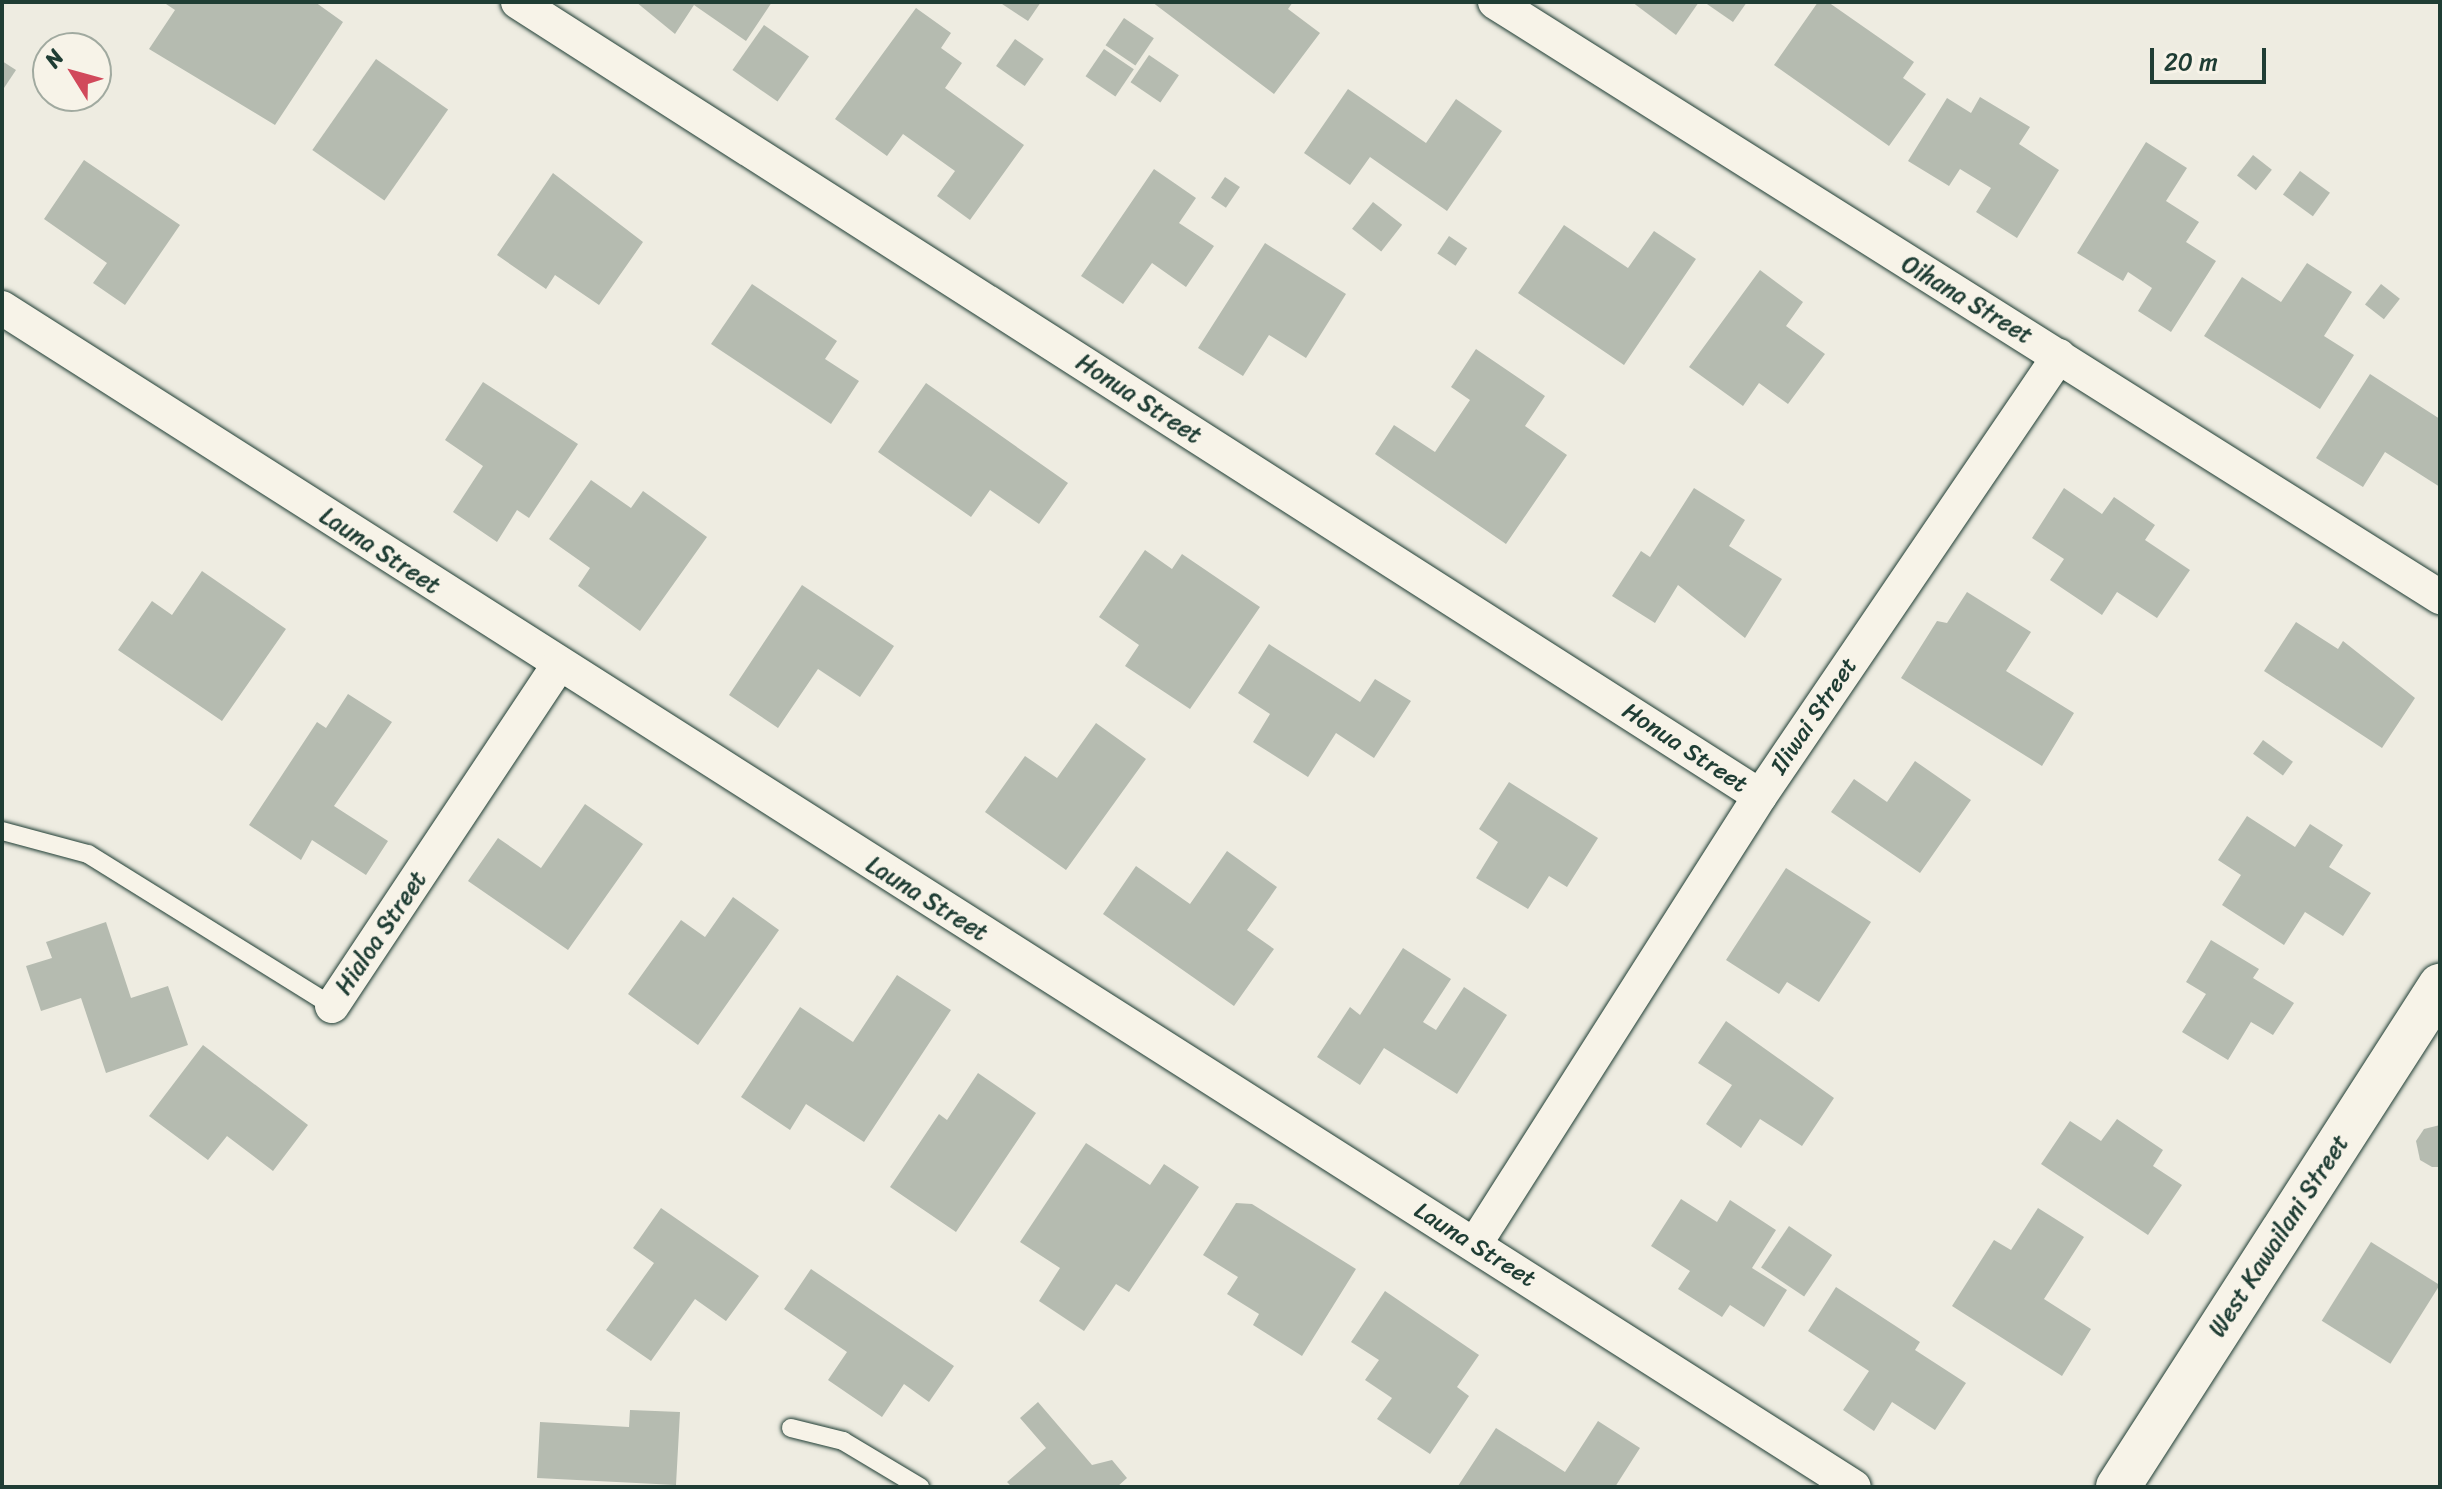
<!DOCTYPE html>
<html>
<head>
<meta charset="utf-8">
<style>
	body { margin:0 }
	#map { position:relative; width:2442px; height:1489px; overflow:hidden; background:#eeece1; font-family:Sriracha,sans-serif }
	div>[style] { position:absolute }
	.building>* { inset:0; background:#b5bbb0; transform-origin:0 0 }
	.roads { filter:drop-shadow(0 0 2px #1f3d34) drop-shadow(0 0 2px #1f3d34) }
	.service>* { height:18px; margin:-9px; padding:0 9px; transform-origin:9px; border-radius:9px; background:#f7f3e8 }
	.minor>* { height:34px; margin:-17px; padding:0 17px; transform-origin:17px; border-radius:17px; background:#f7f3e8 }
	.tertiary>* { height:44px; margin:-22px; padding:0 22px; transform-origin:22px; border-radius:22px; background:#f7f3e8 }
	span { translate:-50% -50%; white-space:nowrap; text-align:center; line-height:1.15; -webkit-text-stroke:7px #f7f3e8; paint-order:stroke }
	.street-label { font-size:24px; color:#1f3d34 }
	.frame { position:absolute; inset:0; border:4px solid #1f3d34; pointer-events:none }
	.north { position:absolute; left:32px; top:32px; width:80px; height:80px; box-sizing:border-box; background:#f7f3e8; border:2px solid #a1aaa0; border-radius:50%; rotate:307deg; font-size:22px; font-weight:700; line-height:32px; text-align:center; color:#1f3d34 }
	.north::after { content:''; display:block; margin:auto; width:28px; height:36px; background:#d1495b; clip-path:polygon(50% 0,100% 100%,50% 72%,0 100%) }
	.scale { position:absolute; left:2150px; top:48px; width:116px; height:36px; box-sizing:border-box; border:4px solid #1f3d34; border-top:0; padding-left:10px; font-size:24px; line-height:28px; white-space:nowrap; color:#1f3d34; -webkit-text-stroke:6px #f7f3e8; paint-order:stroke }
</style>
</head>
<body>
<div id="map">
	<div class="building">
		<i style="clip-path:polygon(163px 2px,315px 2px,343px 22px,275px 125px,149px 49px,175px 10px)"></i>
		<i style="clip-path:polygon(636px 2px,772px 2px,746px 41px,694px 5px,675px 34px)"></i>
		<i style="clip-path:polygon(999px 2px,1041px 2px,1028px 21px)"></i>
		<i style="clip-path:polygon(1152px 2px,1293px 2px,1288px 9px,1320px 33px,1274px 94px)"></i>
		<i style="clip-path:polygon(1632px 2px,1699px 2px,1676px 35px)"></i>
		<i style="clip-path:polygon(1704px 2px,1747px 2px,1733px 22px)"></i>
		<i style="clip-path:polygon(1818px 2px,1828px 2px,1914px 62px,1903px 78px,1926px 94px,1889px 146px,1774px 65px)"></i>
		<i style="clip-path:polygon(916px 8px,951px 33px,941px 48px,962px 63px,945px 88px,1024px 145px,970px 220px,937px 196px,955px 171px,903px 134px,887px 156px,835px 119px)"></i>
		<i style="left:1124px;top:18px;width:36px;height:33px;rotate:34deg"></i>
		<i style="left:764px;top:25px;width:55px;height:55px;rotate:35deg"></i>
		<i style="left:1015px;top:39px;width:35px;height:33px;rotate:35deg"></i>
		<i style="left:1104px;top:49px;width:36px;height:33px;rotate:34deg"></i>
		<i style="left:1149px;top:55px;width:36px;height:33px;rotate:34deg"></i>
		<i style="left:376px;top:59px;width:88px;height:111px;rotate:35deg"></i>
		<i style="clip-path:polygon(2px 61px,16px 70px,2px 91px)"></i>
		<i style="clip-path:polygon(1348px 89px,1426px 143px,1456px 99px,1502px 131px,1447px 211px,1370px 157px,1350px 185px,1304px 153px)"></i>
		<i style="clip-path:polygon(1980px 97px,2030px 127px,2019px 144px,2059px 170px,2017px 238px,1976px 212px,1991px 188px,1960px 169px,1949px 186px,1908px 161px,1947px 98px,1971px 113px)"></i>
		<i style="clip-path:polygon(2146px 142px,2187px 168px,2166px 201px,2199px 222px,2186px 242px,2216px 261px,2171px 332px,2138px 311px,2152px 288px,2128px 272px,2123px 281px,2077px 253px)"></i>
		<i style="left:2253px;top:155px;width:24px;height:26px;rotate:38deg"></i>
		<i style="clip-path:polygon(84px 160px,180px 225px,125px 305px,93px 283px,107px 263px,44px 219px)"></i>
		<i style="clip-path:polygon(1154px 169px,1196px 198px,1179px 223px,1214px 246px,1186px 287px,1152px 263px,1123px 304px,1081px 276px)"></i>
		<i style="left:2300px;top:171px;width:37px;height:29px;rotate:36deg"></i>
		<i style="clip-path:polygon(553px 173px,643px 242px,599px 305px,555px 275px,546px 289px,497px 255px)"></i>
		<i style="left:1225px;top:177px;width:18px;height:25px;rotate:34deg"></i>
		<i style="left:1373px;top:202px;width:37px;height:34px;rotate:38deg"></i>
		<i style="clip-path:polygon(1564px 225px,1628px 268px,1654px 231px,1696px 259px,1624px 365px,1518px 293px)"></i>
		<i style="left:1449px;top:236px;width:22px;height:21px;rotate:34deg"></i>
		<i style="clip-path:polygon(1265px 243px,1346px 294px,1306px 358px,1269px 335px,1243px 376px,1198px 348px)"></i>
		<i style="clip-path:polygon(2307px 263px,2352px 292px,2324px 336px,2354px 355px,2320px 409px,2204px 336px,2242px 277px,2281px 302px)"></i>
		<i style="clip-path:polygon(1760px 270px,1803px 302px,1786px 326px,1825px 354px,1788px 404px,1759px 383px,1743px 406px,1689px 367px)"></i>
		<i style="clip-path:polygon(752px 284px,837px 341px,825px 359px,859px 381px,831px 424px,711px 344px)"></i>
		<i style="left:2381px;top:284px;width:24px;height:26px;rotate:38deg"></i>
		<i style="clip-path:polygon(1476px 349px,1545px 396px,1525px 426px,1567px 455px,1506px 544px,1375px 454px,1394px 425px,1435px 452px,1470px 400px,1451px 387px)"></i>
		<i style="clip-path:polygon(2370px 374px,2440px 419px,2440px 487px,2385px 452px,2363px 487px,2316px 458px)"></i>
		<i style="clip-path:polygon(483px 382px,578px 444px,529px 518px,517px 510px,497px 542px,453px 512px,483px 466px,445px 440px)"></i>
		<i style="clip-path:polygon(926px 383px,1068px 483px,1039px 524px,990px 490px,971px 517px,878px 452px)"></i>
		<i style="clip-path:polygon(591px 480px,631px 508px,643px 491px,707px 537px,640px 631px,578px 586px,590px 568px,549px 539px)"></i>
		<i style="clip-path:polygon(1694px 488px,1745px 520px,1729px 546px,1782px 579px,1745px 638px,1678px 585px,1655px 623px,1612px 596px,1641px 551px,1650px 557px)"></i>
		<i style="clip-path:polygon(2064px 488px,2102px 514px,2114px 497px,2155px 525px,2145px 540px,2190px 570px,2157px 618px,2117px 592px,2102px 615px,2050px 580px,2064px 559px,2032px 538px)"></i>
		<i style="clip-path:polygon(1145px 550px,1172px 569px,1182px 554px,1260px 607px,1190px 709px,1125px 666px,1139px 645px,1099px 617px)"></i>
		<i style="clip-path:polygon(202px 571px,286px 629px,222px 721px,118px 650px,152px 601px,172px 615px)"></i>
		<i style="clip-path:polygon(802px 585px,894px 646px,860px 697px,818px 669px,778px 728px,729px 695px)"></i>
		<i style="clip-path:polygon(1967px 592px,2031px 632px,2006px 671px,2074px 713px,2042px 766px,1901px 678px,1937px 621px,1947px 623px)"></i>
		<i style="clip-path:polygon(2296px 622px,2338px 649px,2343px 641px,2415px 698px,2382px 748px,2264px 671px)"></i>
		<i style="clip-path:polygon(1269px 644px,1360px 702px,1375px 679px,1411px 701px,1374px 758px,1336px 733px,1308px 777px,1253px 742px,1270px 714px,1238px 693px)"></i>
		<i style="clip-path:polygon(348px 694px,392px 722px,334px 806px,388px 841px,366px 875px,312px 840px,301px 860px,249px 825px,317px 722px,326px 728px)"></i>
		<i style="clip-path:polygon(1096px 723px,1146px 759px,1066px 870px,985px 812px,1025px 756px,1057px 778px)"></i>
		<i style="left:2263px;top:740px;width:37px;height:17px;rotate:36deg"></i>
		<i style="clip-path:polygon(1915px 761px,1971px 800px,1920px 873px,1831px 812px,1854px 779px,1887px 802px)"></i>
		<i style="clip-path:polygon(1509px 782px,1598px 838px,1567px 887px,1549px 876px,1528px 909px,1476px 878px,1498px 842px,1479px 829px)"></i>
		<i style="clip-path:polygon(585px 804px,643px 844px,568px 950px,468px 881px,498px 838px,541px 868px)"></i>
		<i style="clip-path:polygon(2247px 816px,2295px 847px,2310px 824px,2343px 845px,2329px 867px,2371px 893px,2343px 936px,2305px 912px,2284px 945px,2222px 905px,2241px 875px,2218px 860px)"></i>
		<i style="clip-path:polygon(1227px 851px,1277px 887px,1247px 930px,1274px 949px,1234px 1006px,1103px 914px,1136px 866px,1190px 904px)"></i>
		<i style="clip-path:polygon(1786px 868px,1871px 922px,1819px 1002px,1787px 982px,1779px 994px,1726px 960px)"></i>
		<i style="clip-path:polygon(733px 897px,779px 930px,698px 1045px,628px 994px,681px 920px,705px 937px)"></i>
		<i style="clip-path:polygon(106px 922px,131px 998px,168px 986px,188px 1045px,106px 1073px,81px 998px,41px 1011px,26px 966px,52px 958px,46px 942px)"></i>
		<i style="clip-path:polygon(2211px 940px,2259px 969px,2253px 978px,2294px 1003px,2273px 1035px,2251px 1022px,2228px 1060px,2182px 1032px,2206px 994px,2186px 982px)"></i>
		<i style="clip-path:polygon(1403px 948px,1451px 979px,1423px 1022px,1436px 1030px,1464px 987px,1507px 1015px,1457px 1094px,1384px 1048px,1360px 1085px,1317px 1057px,1350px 1007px,1360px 1015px)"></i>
		<i style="clip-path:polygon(897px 975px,951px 1010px,864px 1142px,806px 1104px,790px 1130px,741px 1097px,800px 1007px,853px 1042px)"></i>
		<i style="clip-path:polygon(1726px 1021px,1834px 1098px,1802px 1146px,1760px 1119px,1741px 1148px,1706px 1124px,1732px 1085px,1698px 1063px)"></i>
		<i style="clip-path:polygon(203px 1045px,308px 1125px,273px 1171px,227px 1136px,208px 1160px,149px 1116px)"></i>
		<i style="clip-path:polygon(978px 1073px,1036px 1113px,956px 1232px,890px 1187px,939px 1114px,947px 1120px)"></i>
		<i style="clip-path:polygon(2117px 1119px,2163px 1150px,2153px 1166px,2182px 1185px,2148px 1235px,2041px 1164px,2070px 1121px,2101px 1141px)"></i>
		<i style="clip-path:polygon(2440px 1125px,2440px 1167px,2432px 1167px,2420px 1160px,2416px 1141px,2424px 1129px)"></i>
		<i style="clip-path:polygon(1086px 1143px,1150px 1185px,1164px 1164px,1199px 1187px,1129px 1292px,1116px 1284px,1084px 1331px,1039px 1301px,1060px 1268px,1020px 1242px)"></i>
		<i style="clip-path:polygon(1681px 1199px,1717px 1222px,1730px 1200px,1776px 1230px,1752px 1268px,1787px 1290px,1764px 1327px,1730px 1305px,1722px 1317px,1678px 1289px,1690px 1271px,1651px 1246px)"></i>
		<i style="clip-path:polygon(1236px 1203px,1252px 1204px,1356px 1269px,1302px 1356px,1253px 1325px,1259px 1314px,1227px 1294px,1238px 1277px,1203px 1255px)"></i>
		<i style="clip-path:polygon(661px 1208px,759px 1276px,726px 1321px,695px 1299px,651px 1361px,606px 1330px,654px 1263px,633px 1248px)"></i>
		<i style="clip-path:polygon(2038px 1208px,2084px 1237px,2044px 1299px,2091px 1329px,2062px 1376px,1952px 1306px,1994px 1240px,2011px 1250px)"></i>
		<i style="left:1789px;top:1226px;width:52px;height:50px;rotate:34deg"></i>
		<i style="left:2371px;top:1242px;width:81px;height:93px;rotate:32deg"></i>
		<i style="clip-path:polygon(811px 1269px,954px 1366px,929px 1402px,904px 1384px,882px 1417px,828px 1380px,847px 1352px,784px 1309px)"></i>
		<i style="clip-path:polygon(1836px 1287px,1920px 1342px,1915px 1350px,1966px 1383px,1935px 1430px,1892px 1402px,1874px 1431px,1843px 1410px,1869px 1371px,1808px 1331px)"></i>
		<i style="clip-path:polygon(1385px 1291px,1479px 1355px,1457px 1387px,1469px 1396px,1430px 1454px,1377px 1419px,1392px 1398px,1365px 1380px,1379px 1360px,1351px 1342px)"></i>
		<i style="clip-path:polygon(1038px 1402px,1092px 1465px,1112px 1460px,1127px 1478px,1117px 1487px,1012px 1487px,1007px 1482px,1046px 1448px,1020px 1418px)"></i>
		<i style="clip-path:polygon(630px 1410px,680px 1412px,676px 1485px,537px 1478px,540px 1422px,629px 1427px)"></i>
		<i style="clip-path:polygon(1598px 1421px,1640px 1448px,1615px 1487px,1458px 1486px,1496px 1428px,1565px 1472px)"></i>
	</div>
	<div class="roads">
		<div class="service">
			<i style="left:2px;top:831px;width:89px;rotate:15deg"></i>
			<i style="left:88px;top:854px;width:287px;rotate:31.9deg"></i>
			<i style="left:791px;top:1428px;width:54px;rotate:14deg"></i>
			<i style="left:843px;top:1441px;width:90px;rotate:30.9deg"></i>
		</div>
		<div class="minor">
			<i style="left:518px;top:2px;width:1474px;rotate:32.59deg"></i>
			<i style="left:1495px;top:2px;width:1117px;rotate:32.2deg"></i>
			<i style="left:2px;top:308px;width:2195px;rotate:32.48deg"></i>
			<i style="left:332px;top:1006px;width:408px;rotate:-56.4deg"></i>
			<i style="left:1475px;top:1244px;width:531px;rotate:-57.54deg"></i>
			<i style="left:1760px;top:796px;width:532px;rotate:-55.8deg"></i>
		</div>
		<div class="tertiary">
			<i style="left:2118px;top:1487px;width:596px;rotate:-57.27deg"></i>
		</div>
	</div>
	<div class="street-label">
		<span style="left:1967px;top:300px;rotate:31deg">Oihana Street</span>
		<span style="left:1139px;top:399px;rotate:33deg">Honua Street</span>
		<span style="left:380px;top:551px;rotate:33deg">Launa Street</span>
		<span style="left:1814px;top:716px;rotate:-56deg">Iliwai Street</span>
		<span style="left:1685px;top:748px;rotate:33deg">Honua Street</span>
		<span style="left:927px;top:899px;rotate:32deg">Launa Street</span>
		<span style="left:381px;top:933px;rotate:-56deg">Hialoa Street</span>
		<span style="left:2279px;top:1236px;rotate:-57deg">West Kawailani Street</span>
		<span style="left:1475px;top:1245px;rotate:32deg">Launa Street</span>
	</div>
	<div class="frame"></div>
	<div class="north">N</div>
	<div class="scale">20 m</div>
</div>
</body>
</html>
